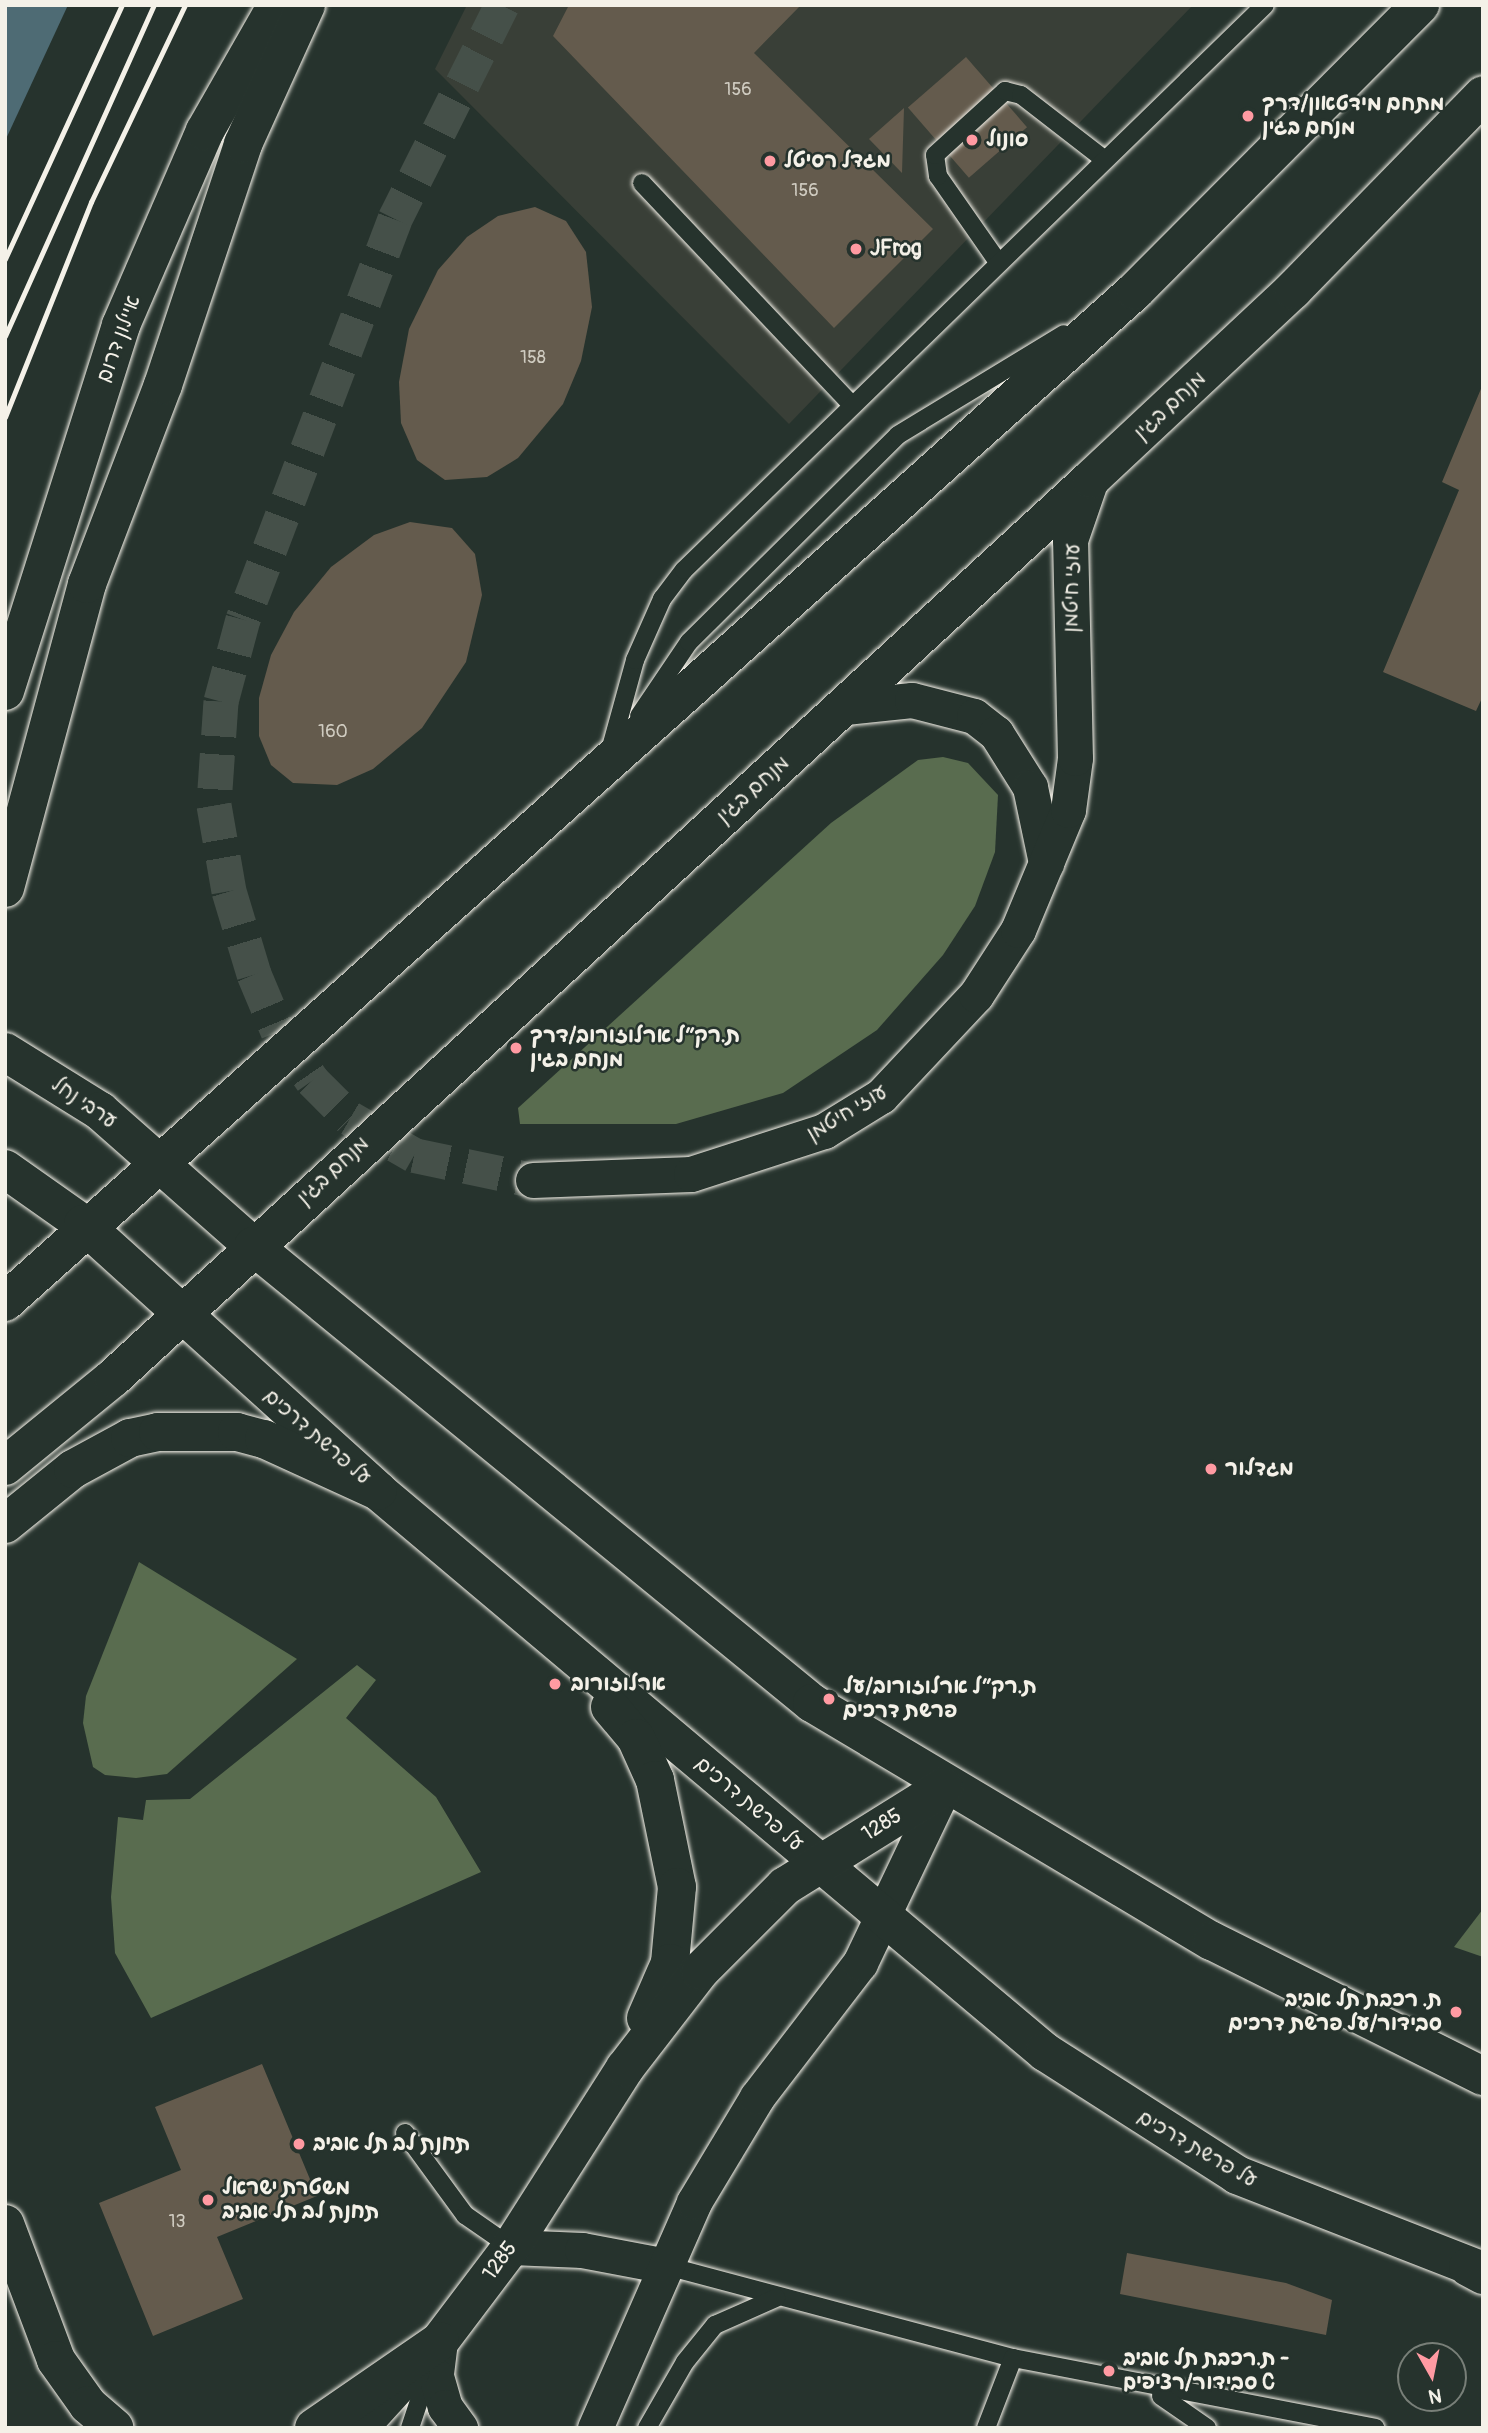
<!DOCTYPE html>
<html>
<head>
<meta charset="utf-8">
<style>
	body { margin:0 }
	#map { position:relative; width:1488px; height:2433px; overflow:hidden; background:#26332d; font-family:Pangolin,"Playpen Sans Hebrew",sans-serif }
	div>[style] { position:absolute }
	.built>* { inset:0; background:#393f37 }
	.green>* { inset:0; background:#596c4f }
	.water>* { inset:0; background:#4e6b74 }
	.building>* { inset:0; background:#645b4d; transform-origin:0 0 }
	.minor-tunnel>* { height:35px; margin-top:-17.5px; transform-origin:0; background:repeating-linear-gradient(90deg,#455049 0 35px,transparent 0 53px) }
	.roads { filter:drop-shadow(0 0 2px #f4f1e8) drop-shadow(0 0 2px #f4f1e8) }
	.service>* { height:18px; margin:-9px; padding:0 9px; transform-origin:9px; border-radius:9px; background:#26332d }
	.minor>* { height:35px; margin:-17.5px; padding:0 17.5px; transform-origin:17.5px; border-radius:17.5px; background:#26332d }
	.tertiary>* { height:38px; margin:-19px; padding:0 19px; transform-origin:19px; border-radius:19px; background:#26332d }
	.secondary>* { height:38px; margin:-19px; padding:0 19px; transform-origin:19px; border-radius:19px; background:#26332d }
	.primary>* { height:38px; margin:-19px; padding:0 19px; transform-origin:19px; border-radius:19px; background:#26332d }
	.motorway>* { height:38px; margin:-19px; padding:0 19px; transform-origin:19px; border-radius:19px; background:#26332d }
	.rail>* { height:5px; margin:-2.5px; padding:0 2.5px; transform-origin:2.5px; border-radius:2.5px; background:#f4f1e8 }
	.dots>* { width:19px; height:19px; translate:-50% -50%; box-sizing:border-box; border:4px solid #26332d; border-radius:50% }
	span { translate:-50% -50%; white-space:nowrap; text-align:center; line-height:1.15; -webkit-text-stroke:5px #26332d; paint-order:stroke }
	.number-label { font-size:18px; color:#d0ccc1 }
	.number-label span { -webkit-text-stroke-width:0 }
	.poi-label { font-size:21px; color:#f4f1e8; font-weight:700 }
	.left { translate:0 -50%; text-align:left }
	.right { translate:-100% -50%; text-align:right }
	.street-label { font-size:21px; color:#f4f1e8 }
	.frame { position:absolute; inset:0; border:7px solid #f4f1e8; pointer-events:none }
	.north { position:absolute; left:1397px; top:2342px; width:70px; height:70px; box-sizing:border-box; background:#26332d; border:2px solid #787f78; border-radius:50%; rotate:171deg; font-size:19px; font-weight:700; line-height:28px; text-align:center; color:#f4f1e8 }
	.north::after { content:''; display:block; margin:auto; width:24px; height:32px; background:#ff9aa2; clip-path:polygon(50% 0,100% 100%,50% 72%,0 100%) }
</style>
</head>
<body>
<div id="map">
	<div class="built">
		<i style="clip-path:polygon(467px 5px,1193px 5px,789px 424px,435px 69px)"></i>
	</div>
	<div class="green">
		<i style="clip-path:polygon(943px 757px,968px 763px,998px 795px,995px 852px,975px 906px,943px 955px,877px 1030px,783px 1093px,676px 1124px,520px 1124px,518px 1108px,831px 823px,918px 760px)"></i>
		<i style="clip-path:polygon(139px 1562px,297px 1659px,167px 1774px,136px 1778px,105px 1775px,93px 1767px,83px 1723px,86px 1696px)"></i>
		<i style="clip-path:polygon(357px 1665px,376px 1680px,346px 1718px,436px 1797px,481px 1872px,151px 2018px,115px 1953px,111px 1897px,118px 1817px,143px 1820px,146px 1800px,190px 1799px)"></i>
		<i style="clip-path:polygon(1483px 1909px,1483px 1957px,1454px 1947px)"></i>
	</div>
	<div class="water">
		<i style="clip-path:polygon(5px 5px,68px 5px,5px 141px)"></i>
	</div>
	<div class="building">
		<i style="clip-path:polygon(569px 5px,801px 5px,754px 53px,933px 229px,834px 328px,553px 36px)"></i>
		<i style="left:966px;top:57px;width:93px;height:77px;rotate:49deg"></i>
		<i style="clip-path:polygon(904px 108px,902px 173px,869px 139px)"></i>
		<i style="clip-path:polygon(535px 207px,566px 221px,586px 252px,592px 307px,581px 361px,563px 404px,518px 458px,487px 477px,445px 480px,417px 460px,401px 423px,399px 382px,409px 329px,438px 270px,467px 237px,498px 216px)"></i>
		<i style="clip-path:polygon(1483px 384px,1483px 696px,1476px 711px,1383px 672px,1459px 490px,1442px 482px)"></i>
		<i style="clip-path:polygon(410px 522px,452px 528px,475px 554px,482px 595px,466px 662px,422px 728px,373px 769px,337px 785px,293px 783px,271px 765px,259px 736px,259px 698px,271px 655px,294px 612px,331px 567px,374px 535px)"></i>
		<i style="clip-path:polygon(262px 2064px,317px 2196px,217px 2237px,243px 2299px,153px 2336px,99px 2203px,181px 2170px,155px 2107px)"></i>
		<i style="clip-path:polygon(1127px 2253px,1286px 2283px,1332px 2300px,1326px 2335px,1120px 2294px)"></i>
	</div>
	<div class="minor-tunnel">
		<i style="left:502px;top:5px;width:239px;rotate:116.6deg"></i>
		<i style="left:395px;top:219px;width:428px;rotate:110.8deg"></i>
		<i style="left:243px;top:619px;width:85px;rotate:105deg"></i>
		<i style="left:221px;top:701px;width:104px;rotate:93.9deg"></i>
		<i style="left:214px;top:805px;width:87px;rotate:80.1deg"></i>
		<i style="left:229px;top:891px;width:87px;rotate:73.2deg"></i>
		<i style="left:254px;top:974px;width:62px;rotate:67.2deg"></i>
		<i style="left:278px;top:1031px;width:60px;rotate:55.2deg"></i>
		<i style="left:312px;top:1080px;width:54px;rotate:45deg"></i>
		<i style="left:350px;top:1118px;width:74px;rotate:30deg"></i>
		<i style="left:414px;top:1155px;width:122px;rotate:11.9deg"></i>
	</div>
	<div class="roads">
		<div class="service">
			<i style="left:642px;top:183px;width:306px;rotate:46.6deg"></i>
			<i style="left:998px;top:262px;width:105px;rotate:-124.9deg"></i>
			<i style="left:938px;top:176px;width:21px;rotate:-98deg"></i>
			<i style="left:935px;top:155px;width:95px;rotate:-42.4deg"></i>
			<i style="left:1005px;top:91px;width:16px;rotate:14deg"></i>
			<i style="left:1021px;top:95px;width:106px;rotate:37.7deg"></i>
			<i style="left:639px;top:716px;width:89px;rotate:-56deg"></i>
			<i style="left:689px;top:642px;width:294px;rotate:-44.7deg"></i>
			<i style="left:898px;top:435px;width:194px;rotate:-31.3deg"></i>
			<i style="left:610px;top:751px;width:94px;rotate:-74.6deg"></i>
			<i style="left:635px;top:660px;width:67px;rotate:-66.1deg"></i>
			<i style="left:662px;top:599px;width:36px;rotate:-53deg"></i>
			<i style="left:684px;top:570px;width:810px;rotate:-44.2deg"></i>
			<i style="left:405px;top:2133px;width:102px;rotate:53.8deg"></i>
			<i style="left:465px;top:2215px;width:56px;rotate:34.8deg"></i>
			<i style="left:667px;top:2266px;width:358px;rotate:14.9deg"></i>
			<i style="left:1013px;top:2358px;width:369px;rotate:10.9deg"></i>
			<i style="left:1161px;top:2396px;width:56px;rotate:34.8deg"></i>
			<i style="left:410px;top:2428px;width:60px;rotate:-71.6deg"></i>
			<i style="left:647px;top:2428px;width:76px;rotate:-60.1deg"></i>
			<i style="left:685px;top:2362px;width:48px;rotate:-51deg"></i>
			<i style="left:715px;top:2325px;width:67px;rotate:-23.9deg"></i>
			<i style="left:986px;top:2428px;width:75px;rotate:-68.9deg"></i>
		</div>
		<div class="minor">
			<i style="left:845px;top:707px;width:67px;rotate:-6deg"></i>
			<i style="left:912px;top:700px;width:64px;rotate:14.5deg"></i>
			<i style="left:974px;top:716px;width:28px;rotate:38deg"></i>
			<i style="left:996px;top:733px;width:64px;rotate:57.8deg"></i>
			<i style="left:1030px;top:787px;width:78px;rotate:78.1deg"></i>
			<i style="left:533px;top:1180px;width:158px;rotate:-2.2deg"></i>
			<i style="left:691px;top:1174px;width:140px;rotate:-17.9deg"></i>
			<i style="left:824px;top:1131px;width:67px;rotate:-31.6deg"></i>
			<i style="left:881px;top:1096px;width:139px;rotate:-46.8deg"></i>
			<i style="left:976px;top:995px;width:77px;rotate:-57.1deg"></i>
			<i style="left:1018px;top:930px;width:130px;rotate:-67.4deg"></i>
			<i style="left:1068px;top:810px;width:52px;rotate:-82.3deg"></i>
			<i style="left:1075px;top:758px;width:218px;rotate:-91.3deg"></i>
			<i style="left:1070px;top:540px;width:65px;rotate:-71deg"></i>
			<i style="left:511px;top:2247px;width:71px;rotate:2.4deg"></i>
			<i style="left:582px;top:2250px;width:86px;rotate:10.7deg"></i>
			<i style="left:440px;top:2341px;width:35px;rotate:97deg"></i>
			<i style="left:436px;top:2376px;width:32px;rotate:74deg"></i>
			<i style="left:445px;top:2407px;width:26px;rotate:54deg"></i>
			<i style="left:360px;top:2428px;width:76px;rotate:-47.7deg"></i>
			<i style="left:595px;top:2428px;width:247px;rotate:-66.3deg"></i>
			<i style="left:694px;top:2202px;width:122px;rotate:-59deg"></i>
			<i style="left:757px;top:2097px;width:169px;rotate:-52.5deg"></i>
			<i style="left:860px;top:1963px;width:195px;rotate:-64.5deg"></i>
		</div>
		<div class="tertiary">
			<i style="left:5px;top:1052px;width:112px;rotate:31.8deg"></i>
			<i style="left:100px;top:1111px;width:204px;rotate:41.4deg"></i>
			<i style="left:253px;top:1246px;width:722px;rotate:39.27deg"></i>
			<i style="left:812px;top:1703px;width:465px;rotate:30.8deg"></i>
			<i style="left:1212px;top:1941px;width:303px;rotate:26.5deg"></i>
			<i style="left:5px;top:1169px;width:95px;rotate:35.2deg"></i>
			<i style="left:83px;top:1224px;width:398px;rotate:42.1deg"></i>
			<i style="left:378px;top:1491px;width:872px;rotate:40.07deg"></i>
			<i style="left:1045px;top:2052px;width:228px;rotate:32.6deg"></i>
			<i style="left:1237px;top:2175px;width:264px;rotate:21.3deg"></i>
			<i style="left:610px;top:1707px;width:40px;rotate:50deg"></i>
			<i style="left:636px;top:1738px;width:46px;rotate:65.7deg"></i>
			<i style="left:655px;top:1780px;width:109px;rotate:78.4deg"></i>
			<i style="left:677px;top:1887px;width:76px;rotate:95.3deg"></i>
			<i style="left:670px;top:1963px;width:60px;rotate:113.6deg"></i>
			<i style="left:440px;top:2341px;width:118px;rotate:-52.9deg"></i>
			<i style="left:511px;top:2247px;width:212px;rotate:-57.5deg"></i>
			<i style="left:625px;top:2068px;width:123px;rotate:-52.3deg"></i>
			<i style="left:700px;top:1971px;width:120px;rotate:-45deg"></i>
			<i style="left:785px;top:1886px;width:187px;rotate:-31.9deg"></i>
		</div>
		<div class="secondary">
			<i style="left:1468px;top:2267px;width:17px;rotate:28deg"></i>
		</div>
		<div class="primary">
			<i style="left:5px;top:1302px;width:1516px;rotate:-41.82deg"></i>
			<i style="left:1135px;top:291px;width:404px;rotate:-45.1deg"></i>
			<i style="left:5px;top:1466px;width:139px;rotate:-39.2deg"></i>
			<i style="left:113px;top:1378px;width:1328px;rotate:-42.59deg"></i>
			<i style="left:1091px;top:479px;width:277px;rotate:-43.1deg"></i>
			<i style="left:1293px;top:290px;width:272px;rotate:-45.7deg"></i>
			<i style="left:5px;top:1524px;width:87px;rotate:-39deg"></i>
			<i style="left:73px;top:1469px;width:65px;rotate:-28.5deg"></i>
			<i style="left:130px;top:1438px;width:29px;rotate:-12deg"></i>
			<i style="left:158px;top:1432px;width:79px"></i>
			<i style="left:237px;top:1432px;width:28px;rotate:15deg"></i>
			<i style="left:264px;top:1439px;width:125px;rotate:24.5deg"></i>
		</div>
		<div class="motorway">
			<i style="left:5px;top:691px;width:384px;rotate:-72.4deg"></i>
			<i style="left:121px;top:325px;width:211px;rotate:-66.6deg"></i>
			<i style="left:205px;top:131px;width:145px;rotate:-60.3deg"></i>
			<i style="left:5px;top:888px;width:315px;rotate:-74.9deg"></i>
			<i style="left:87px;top:584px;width:213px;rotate:-69.1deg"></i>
			<i style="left:163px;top:385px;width:254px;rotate:-71.6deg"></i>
			<i style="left:243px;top:144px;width:153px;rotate:-65.6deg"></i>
			<i style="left:5px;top:2224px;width:145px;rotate:69.4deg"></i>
			<i style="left:56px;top:2360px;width:55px;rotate:54.6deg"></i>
			<i style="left:88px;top:2405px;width:35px;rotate:41deg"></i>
			<i style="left:314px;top:2428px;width:153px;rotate:-34.6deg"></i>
		</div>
	</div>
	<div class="rail">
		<i style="left:5px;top:259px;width:280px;rotate:-65.3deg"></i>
		<i style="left:5px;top:336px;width:363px;rotate:-65.8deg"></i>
		<i style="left:5px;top:417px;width:232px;rotate:-68.2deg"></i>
		<i style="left:91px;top:202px;width:218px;rotate:-64.5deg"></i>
	</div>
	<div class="dots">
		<i style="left:1248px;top:116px;background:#ff9aa2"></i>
		<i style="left:972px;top:140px;background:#ff9aa2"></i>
		<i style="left:770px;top:161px;background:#ff9aa2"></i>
		<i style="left:856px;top:249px;background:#ff9aa2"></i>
		<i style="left:516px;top:1048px;background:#ff9aa2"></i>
		<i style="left:1211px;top:1469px;background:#ff9aa2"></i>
		<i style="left:555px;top:1684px;background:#ff9aa2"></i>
		<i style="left:829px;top:1699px;background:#ff9aa2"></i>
		<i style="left:1456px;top:2012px;background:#ff9aa2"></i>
		<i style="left:299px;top:2144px;background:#ff9aa2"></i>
		<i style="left:208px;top:2200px;background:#ff9aa2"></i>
		<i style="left:1109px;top:2371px;background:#ff9aa2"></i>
	</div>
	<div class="number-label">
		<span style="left:738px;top:90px">156</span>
		<span style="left:805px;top:191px">156</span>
		<span style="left:533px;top:358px">158</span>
		<span style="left:333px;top:732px">160</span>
		<span style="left:177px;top:2222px">13</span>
	</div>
	<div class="poi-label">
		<span class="left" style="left:1262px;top:116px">מתחם מידטאון/דרך<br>מנחם בגין</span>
		<span class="left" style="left:986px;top:140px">סונול</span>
		<span class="left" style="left:784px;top:161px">מגדל רסיטל</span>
		<span class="left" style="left:870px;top:249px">JFrog</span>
		<span class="left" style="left:530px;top:1048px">ת.רק״ל ארלוזורוב/דרך<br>מנחם בגין</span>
		<span class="left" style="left:1225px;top:1469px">מגדלור</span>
		<span class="left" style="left:571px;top:1684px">ארלוזורוב</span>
		<span class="left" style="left:843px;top:1699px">ת.רק״ל ארלוזורוב/על<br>פרשת דרכים</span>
		<span class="right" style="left:1442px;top:2012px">ת. רכבת תל אביב<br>סבידור/על פרשת דרכים</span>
		<span class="left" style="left:313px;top:2144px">תחנת לב תל אביב</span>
		<span class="left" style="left:222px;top:2200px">משטרת ישראל<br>תחנת לב תל אביב</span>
		<span class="left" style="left:1123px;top:2371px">ת.רכבת תל אביב -<br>סבידור/רציפים C</span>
	</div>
	<div class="street-label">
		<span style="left:119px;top:339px;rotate:-70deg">איילון דרום</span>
		<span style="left:1170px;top:406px;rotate:-43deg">מנחם בגין</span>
		<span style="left:1072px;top:588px;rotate:-89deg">עוזי חיטמן</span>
		<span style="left:753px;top:790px;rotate:-42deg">מנחם בגין</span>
		<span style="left:84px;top:1103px;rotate:34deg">ערבי נחל</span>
		<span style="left:847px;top:1113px;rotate:-31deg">עוזי חיטמן</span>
		<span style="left:333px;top:1171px;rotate:-43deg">מנחם בגין</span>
		<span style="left:317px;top:1437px;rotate:41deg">על פרשת דרכים</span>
		<span style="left:749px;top:1804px;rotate:40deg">על פרשת דרכים</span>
		<span style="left:882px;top:1825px;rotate:-32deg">1285</span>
		<span style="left:1197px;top:2149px;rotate:30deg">על פרשת דרכים</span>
		<span style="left:500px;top:2261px;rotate:-54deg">1285</span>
	</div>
	<div class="frame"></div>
	<div class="north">N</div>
</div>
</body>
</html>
